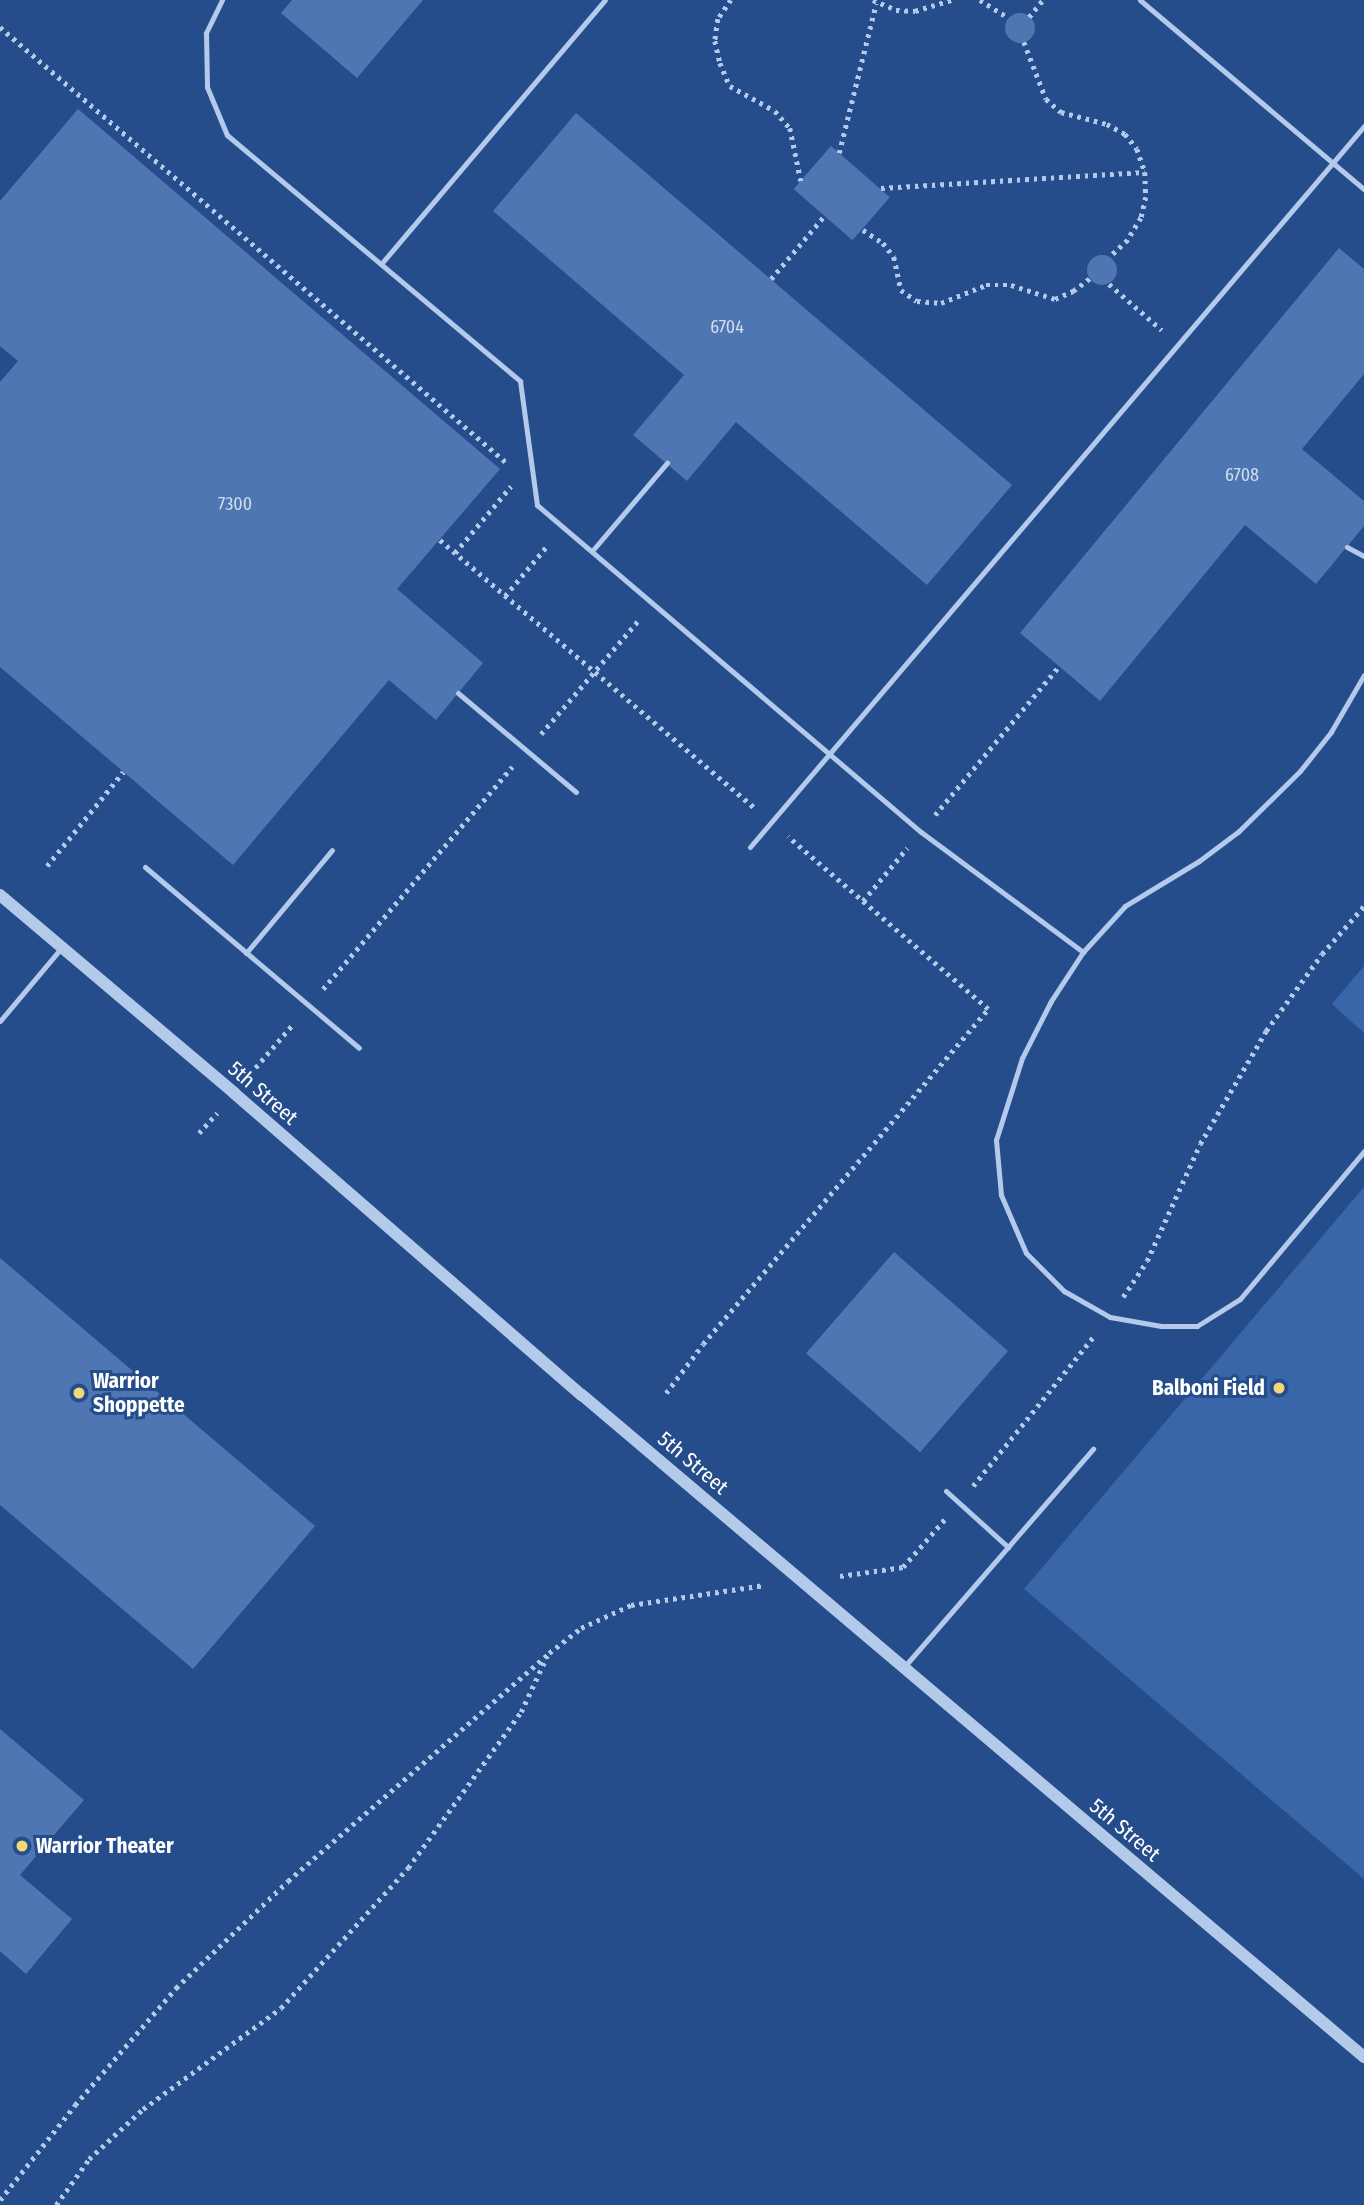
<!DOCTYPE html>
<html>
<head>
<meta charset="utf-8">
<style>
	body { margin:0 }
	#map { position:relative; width:1364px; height:2205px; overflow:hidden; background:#254d8c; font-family:"Fira Sans Condensed",sans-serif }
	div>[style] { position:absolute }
	.green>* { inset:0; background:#3966a9 }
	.building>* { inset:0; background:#4d76b3; transform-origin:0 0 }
	.round { border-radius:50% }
	.path>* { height:4.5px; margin-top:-2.25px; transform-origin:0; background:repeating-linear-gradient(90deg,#b4caeb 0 3.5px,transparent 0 8.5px) }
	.service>* { height:5px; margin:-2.5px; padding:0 2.5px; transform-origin:2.5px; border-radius:2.5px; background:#b4caeb }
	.tertiary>* { height:12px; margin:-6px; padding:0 6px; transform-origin:6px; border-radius:6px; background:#b4caeb }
	.dots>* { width:19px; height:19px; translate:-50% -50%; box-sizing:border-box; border:4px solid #254d8c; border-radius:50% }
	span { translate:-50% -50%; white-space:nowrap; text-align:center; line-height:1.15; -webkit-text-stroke:6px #254d8c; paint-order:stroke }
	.number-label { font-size:18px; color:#d2ddec }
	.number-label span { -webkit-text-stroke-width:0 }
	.street-label { font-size:21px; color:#fff }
	.poi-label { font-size:21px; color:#fff; font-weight:700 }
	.left { translate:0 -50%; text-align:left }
	.right { translate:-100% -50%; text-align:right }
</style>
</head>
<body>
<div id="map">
	<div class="green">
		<i style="clip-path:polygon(1364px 966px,1364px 1033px,1332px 1004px)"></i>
		<i style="clip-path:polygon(1364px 1187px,1364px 1879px,1024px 1589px)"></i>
	</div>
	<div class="building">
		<i style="clip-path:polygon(292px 0,423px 0,357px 78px,281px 13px)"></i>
		<i class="round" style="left:1005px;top:13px;width:30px;height:30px"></i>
		<i style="clip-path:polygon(78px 109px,500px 469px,397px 589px,483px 663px,436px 720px,389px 680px,233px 865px,0 667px,0 382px,18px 361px,0 346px,0 201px)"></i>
		<i style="clip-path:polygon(576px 113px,1012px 485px,927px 585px,736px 422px,687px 481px,633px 435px,684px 375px,493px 211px)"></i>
		<i style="left:831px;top:146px;width:78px;height:57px;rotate:41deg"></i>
		<i style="clip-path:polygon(1339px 248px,1364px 269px,1364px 374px,1302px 449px,1364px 501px,1364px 526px,1316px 584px,1245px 525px,1100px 701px,1020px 633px)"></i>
		<i class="round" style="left:1087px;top:255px;width:30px;height:30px"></i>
		<i style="left:894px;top:1252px;width:151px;height:134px;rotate:41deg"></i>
		<i style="clip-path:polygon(0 1258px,315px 1526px,193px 1669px,0 1505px)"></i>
		<i style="clip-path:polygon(0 1729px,84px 1800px,20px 1875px,72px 1919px,26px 1974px,0 1951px)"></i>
	</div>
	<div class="path">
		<i style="left:731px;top:0;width:23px;rotate:124deg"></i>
		<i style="left:718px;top:19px;width:22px;rotate:98deg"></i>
		<i style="left:715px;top:41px;width:23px;rotate:77deg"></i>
		<i style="left:720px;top:63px;width:25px;rotate:67deg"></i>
		<i style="left:730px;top:86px;width:51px;rotate:29.1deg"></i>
		<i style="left:775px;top:111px;width:23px;rotate:49deg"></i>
		<i style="left:790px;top:128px;width:54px;rotate:78.3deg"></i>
		<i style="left:873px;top:0;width:25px;rotate:23deg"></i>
		<i style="left:896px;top:10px;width:19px;rotate:3deg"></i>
		<i style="left:915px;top:11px;width:39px;rotate:-17deg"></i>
		<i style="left:980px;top:0;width:34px;rotate:32deg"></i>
		<i style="left:1029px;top:17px;width:22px;rotate:-51deg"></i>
		<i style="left:0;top:27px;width:667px;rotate:40.69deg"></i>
		<i style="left:1024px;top:42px;width:61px;rotate:68.9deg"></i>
		<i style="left:1046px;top:99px;width:20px;rotate:41deg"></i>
		<i style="left:1061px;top:112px;width:48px;rotate:14.6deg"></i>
		<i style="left:1107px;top:124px;width:21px;rotate:29deg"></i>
		<i style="left:1125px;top:134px;width:19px;rotate:51deg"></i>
		<i style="left:1137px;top:149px;width:24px;rotate:71deg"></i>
		<i style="left:1145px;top:172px;width:25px;rotate:88deg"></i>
		<i style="left:1146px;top:197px;width:22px;rotate:103deg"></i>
		<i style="left:1141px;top:218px;width:26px;rotate:121deg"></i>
		<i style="left:1128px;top:240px;width:25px;rotate:137deg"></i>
		<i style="left:839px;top:153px;width:154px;rotate:-76.1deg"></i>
		<i style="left:881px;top:188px;width:264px;rotate:-3.5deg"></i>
		<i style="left:863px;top:230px;width:24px;rotate:33deg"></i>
		<i style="left:883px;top:243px;width:18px;rotate:52deg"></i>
		<i style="left:894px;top:257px;width:34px;rotate:78deg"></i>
		<i style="left:901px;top:290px;width:19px;rotate:35deg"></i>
		<i style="left:917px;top:301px;width:24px;rotate:5deg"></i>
		<i style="left:941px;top:303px;width:48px;rotate:-21.8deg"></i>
		<i style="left:986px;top:285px;width:25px"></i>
		<i style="left:1011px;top:285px;width:46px;rotate:17.7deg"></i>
		<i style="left:1055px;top:299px;width:20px;rotate:-24deg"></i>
		<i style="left:1073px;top:291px;width:21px;rotate:-37deg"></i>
		<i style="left:771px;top:279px;width:84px;rotate:-49.8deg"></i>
		<i style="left:1109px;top:284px;width:70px;rotate:41deg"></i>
		<i style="left:440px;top:540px;width:414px;rotate:40.4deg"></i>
		<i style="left:455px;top:553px;width:87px;rotate:-50.1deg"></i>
		<i style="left:505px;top:596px;width:65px;rotate:-50deg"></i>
		<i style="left:541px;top:734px;width:149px;rotate:-49.4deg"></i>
		<i style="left:935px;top:815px;width:194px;rotate:-50.2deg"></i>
		<i style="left:47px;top:866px;width:121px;rotate:-51deg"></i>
		<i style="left:863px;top:901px;width:69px;rotate:-50.3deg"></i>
		<i style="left:323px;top:989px;width:292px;rotate:-49.6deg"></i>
		<i style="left:250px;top:1074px;width:67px;rotate:-49.2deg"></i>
		<i style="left:199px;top:1133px;width:27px;rotate:-48deg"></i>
		<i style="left:1123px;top:1297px;width:43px;rotate:-56.3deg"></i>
		<i style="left:1147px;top:1261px;width:128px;rotate:-65.6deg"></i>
		<i style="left:1200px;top:1144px;width:131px;rotate:-59.7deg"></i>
		<i style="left:1266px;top:1031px;width:95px;rotate:-54deg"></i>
		<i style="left:1322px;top:954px;width:64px;rotate:-48.8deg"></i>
		<i style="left:666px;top:1393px;width:61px;rotate:-52.9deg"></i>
		<i style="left:703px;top:1344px;width:440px;rotate:-49.6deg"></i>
		<i style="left:988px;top:1009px;width:264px;rotate:-139.3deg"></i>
		<i style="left:973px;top:1486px;width:194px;rotate:-51.1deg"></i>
		<i style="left:840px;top:1576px;width:64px;rotate:-8.1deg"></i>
		<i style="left:903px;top:1567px;width:64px;rotate:-48.8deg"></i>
		<i style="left:0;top:2200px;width:121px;rotate:-51.7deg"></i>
		<i style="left:75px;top:2105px;width:155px;rotate:-49.2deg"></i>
		<i style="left:176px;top:1988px;width:155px;rotate:-43.7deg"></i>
		<i style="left:288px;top:1881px;width:347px;rotate:-41.1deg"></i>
		<i style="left:549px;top:1653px;width:41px;rotate:-38deg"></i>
		<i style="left:581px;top:1628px;width:55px;rotate:-24.7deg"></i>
		<i style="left:631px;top:1605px;width:135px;rotate:-8.5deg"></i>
		<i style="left:56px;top:2205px;width:57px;rotate:-54.3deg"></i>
		<i style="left:89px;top:2159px;width:74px;rotate:-42.8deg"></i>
		<i style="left:143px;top:2109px;width:171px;rotate:-36.2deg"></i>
		<i style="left:281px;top:2008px;width:189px;rotate:-47.8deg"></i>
		<i style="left:408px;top:1868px;width:193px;rotate:-54.1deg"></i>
		<i style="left:521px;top:1712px;width:62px;rotate:-65.1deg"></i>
	</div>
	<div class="service">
		<i style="left:222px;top:0;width:37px;rotate:116deg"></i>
		<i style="left:206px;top:33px;width:54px;rotate:88.9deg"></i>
		<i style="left:207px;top:87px;width:52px;rotate:67.4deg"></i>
		<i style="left:227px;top:135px;width:383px;rotate:40deg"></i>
		<i style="left:520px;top:381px;width:125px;rotate:82.2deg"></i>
		<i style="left:537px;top:505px;width:504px;rotate:40.42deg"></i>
		<i style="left:921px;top:832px;width:202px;rotate:36.5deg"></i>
		<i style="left:1140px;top:0;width:293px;rotate:40.2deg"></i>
		<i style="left:381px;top:264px;width:346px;rotate:-49.7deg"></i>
		<i style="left:1347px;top:547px;width:19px;rotate:28deg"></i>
		<i style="left:592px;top:551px;width:116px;rotate:-49.6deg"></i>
		<i style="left:1364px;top:675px;width:66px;rotate:120.1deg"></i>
		<i style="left:1331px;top:732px;width:50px;rotate:128.5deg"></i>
		<i style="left:1300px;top:771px;width:86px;rotate:135.5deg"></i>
		<i style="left:1239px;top:831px;width:50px;rotate:143.1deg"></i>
		<i style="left:1199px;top:861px;width:87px;rotate:148.7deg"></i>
		<i style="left:1125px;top:906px;width:62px;rotate:132.4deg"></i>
		<i style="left:1083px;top:952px;width:59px;rotate:123.1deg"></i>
		<i style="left:1051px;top:1001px;width:64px;rotate:117deg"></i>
		<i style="left:1022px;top:1058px;width:86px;rotate:107.6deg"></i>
		<i style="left:996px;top:1140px;width:55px;rotate:84.8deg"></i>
		<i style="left:1001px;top:1195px;width:63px;rotate:66.7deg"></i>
		<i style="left:1026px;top:1253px;width:54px;rotate:45deg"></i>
		<i style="left:1064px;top:1291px;width:53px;rotate:29.5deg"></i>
		<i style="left:1110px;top:1317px;width:52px;rotate:10deg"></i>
		<i style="left:1161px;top:1326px;width:36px"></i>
		<i style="left:1197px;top:1326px;width:51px;rotate:-32.1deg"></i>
		<i style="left:1240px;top:1299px;width:193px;rotate:-50deg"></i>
		<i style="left:458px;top:693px;width:154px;rotate:40deg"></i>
		<i style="left:750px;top:847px;width:947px;rotate:-49.58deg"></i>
		<i style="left:145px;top:867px;width:280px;rotate:40.2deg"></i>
		<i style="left:246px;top:953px;width:134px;rotate:-50.1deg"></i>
		<i style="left:0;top:1021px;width:97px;rotate:-50deg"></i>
		<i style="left:946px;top:1491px;width:84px;rotate:42.1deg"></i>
		<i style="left:904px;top:1667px;width:289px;rotate:-49.1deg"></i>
	</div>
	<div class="tertiary">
		<i style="left:0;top:895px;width:307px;rotate:40.2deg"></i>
		<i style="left:234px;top:1093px;width:461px;rotate:41deg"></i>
		<i style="left:582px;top:1395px;width:1025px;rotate:40.25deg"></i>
	</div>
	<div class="dots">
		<i style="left:1279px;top:1388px;background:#f4d778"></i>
		<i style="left:79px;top:1393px;background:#f4d778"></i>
		<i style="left:22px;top:1846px;background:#f4d778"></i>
	</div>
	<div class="number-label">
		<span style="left:727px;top:327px">6704</span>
		<span style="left:1242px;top:475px">6708</span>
		<span style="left:235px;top:504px">7300</span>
	</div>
	<div class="street-label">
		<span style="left:263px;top:1093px;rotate:41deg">5th Street</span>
		<span style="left:693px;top:1463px;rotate:40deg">5th Street</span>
		<span style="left:1125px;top:1830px;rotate:40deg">5th Street</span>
	</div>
	<div class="poi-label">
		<span class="left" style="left:93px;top:1393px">Warrior<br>Shoppette</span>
		<span class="right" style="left:1265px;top:1388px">Balboni Field</span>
		<span class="left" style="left:36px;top:1846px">Warrior Theater</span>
	</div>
</div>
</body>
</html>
